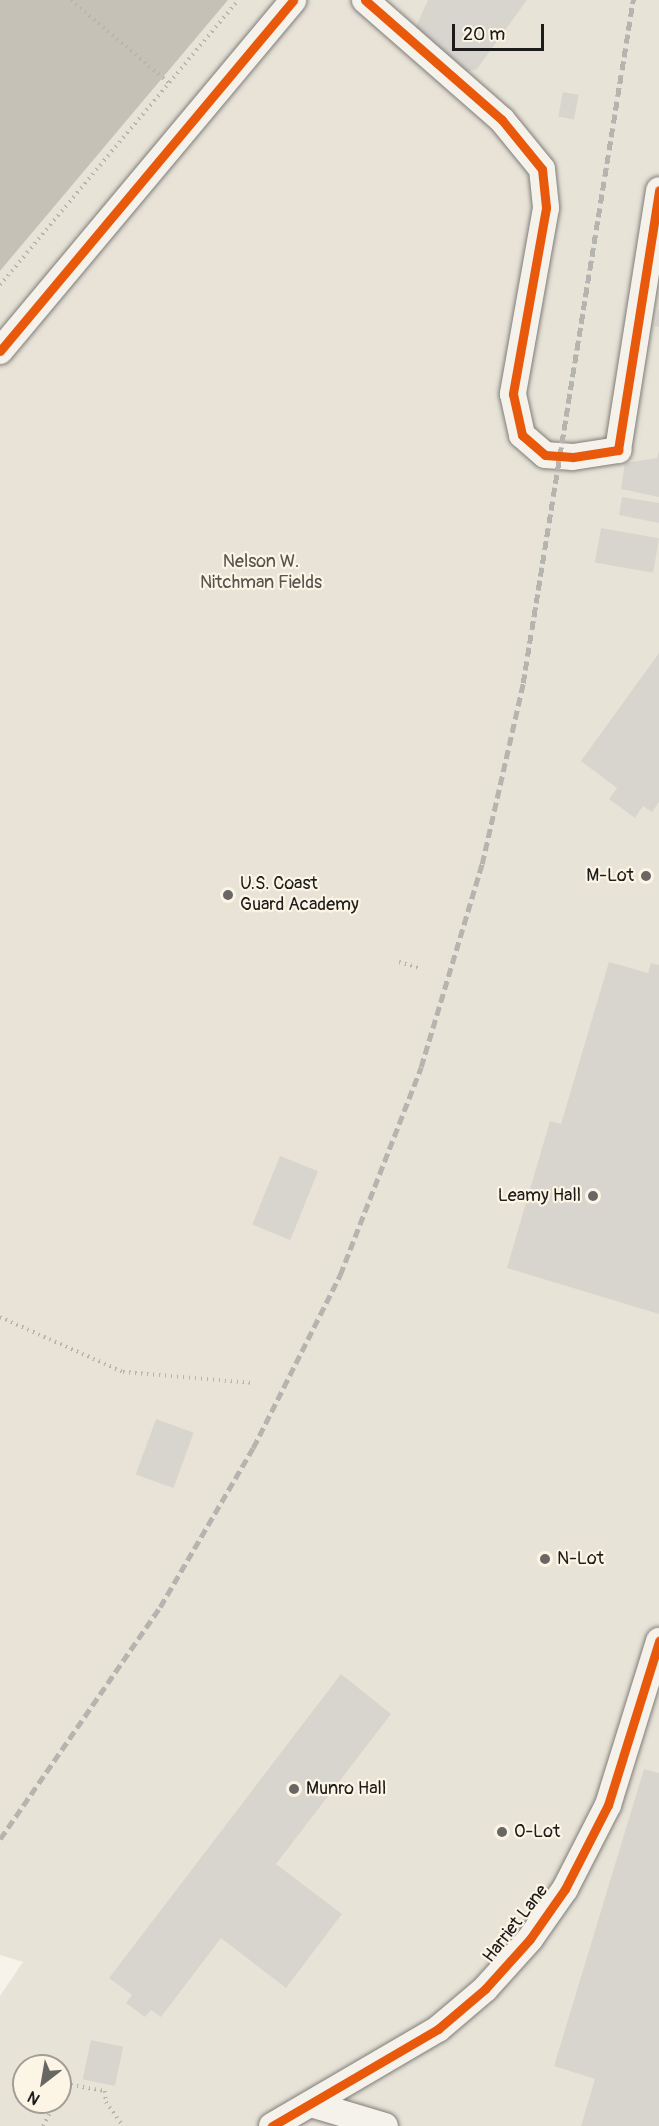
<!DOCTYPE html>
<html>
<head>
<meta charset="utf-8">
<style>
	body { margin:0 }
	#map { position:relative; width:659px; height:2126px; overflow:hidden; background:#f7f3ea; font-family:Pangolin,sans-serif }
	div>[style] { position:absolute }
	.built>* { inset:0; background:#e8e3d7 }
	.green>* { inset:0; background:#e8e2d7 }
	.water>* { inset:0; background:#c5c1b7 }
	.building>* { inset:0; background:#d8d5cf; transform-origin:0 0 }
	.path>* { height:4px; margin-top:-2px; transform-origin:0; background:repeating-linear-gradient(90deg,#b6b4af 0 1.5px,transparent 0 6px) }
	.roads { filter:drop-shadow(0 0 2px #7f7d79) drop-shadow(0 0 2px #7f7d79) }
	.street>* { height:26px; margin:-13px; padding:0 13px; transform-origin:13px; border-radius:13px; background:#f5f2ec }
	.rail>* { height:4.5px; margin-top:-2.25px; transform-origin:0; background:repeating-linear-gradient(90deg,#b6b4af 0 9px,transparent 0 13.5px) }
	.cycleway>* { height:9px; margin:-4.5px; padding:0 4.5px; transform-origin:4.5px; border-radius:4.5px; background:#e8590c }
	.dots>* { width:16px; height:16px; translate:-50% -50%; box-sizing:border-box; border:3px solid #fcf5e5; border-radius:50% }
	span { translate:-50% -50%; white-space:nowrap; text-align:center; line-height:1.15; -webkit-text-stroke:4.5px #fcf5e5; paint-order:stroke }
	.park-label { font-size:18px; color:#555450 }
	.poi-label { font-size:18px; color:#1c1c1c }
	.right { translate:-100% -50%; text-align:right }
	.left { translate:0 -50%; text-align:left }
	.street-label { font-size:18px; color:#1c1c1c }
	.north { position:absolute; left:12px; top:2054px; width:60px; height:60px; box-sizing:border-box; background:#fcf5e5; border:2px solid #a29e95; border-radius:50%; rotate:211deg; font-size:16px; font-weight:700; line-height:24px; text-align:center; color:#1c1c1c }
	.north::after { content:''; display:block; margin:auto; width:21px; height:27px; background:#696764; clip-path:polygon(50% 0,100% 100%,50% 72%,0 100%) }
	.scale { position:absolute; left:452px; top:24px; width:92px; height:27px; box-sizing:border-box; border:3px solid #1c1c1c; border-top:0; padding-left:8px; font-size:18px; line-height:21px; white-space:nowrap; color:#1c1c1c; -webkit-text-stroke:4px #fcf5e5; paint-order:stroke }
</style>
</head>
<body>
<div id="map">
	<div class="built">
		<i style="clip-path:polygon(evenodd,228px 0,659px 0,659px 2126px,0 2126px,0 1996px,23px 1962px,0 1955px,0 271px,228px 0,24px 2066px,60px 2066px,60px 2102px,24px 2102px,24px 2066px)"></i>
	</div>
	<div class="green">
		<i style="clip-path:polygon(332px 3px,361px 17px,445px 86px,513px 150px,527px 171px,530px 212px,513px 309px,501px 355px,477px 413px,486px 440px,503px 464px,541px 477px,533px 547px,448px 930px,404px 1066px,370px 1151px,308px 1295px,223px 1467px,156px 1585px,0 1809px,0 375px,295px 19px,314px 6px)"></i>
	</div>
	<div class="water">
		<i style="clip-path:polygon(0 0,228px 0,0 271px)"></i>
	</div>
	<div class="building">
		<i style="clip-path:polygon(428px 0,527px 0,477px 69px,464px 73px,414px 31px)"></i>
		<i style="left:563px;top:92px;width:16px;height:25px;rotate:11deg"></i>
		<i style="clip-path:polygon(658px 309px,659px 310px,659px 327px,655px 326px)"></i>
		<i style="clip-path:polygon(659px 451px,659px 497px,621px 489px,625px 463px,657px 458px)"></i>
		<i style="clip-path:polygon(622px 497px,659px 503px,659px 523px,619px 515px)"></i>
		<i style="left:601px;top:528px;width:59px;height:35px;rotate:10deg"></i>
		<i style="clip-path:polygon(659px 653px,659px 802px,652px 812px,643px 806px,635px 818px,609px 799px,617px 788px,581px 761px)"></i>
		<i style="clip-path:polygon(609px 962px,648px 973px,651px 963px,659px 965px,659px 1314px,507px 1268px,550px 1121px,561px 1124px)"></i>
		<i style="left:280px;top:1156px;width:41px;height:74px;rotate:22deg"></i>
		<i style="left:156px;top:1419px;width:40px;height:59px;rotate:20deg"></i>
		<i style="clip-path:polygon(341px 1674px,391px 1714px,276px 1864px,342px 1914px,286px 1988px,221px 1938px,161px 2017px,151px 2010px,145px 2017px,126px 2003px,132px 1995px,109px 1978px)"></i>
		<i style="clip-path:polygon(644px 1769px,659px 1773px,659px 2126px,581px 2126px,595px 2079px,554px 2066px)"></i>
		<i style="left:91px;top:2040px;width:33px;height:40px;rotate:12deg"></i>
	</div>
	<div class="path">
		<i style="left:71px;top:0;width:128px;rotate:40.3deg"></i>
		<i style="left:0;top:285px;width:371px;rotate:-50.1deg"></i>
		<i style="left:399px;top:962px;width:21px;rotate:17deg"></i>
		<i style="left:0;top:1317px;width:135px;rotate:24.1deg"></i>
		<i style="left:123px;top:1372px;width:130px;rotate:4.8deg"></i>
		<i style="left:60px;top:2094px;width:11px;rotate:-63deg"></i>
		<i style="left:65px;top:2084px;width:41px;rotate:9.9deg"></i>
		<i style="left:105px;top:2091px;width:11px;rotate:85deg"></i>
		<i style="left:106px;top:2102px;width:29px;rotate:55deg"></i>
		<i style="left:43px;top:2126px;width:27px;rotate:-62deg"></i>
	</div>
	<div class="roads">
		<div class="street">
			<i style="left:365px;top:0;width:182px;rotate:41.2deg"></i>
			<i style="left:502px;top:120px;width:63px;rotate:50.8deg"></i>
			<i style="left:542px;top:169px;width:39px;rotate:84deg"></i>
			<i style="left:546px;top:208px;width:189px;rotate:100.1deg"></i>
			<i style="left:513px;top:394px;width:42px;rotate:77.6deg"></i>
			<i style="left:522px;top:435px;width:30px;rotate:41deg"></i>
			<i style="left:545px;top:455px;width:28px;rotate:4deg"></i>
			<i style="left:573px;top:457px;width:46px;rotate:-8.8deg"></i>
			<i style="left:618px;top:450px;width:263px;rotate:-81deg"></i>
			<i style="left:0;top:351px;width:457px;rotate:-50.1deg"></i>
			<i style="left:311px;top:2104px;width:77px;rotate:16.6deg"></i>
			<i style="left:272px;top:2126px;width:192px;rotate:-30.3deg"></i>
			<i style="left:438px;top:2029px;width:62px;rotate:-40.4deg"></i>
			<i style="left:485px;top:1989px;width:67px;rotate:-48deg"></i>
			<i style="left:530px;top:1939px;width:61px;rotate:-55deg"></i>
			<i style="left:565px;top:1889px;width:94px;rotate:-62.9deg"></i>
			<i style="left:608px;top:1805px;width:172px;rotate:-72.7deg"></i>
		</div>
	</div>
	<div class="rail">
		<i style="left:0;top:1839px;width:282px;rotate:-55.4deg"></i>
		<i style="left:160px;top:1607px;width:184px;rotate:-59.7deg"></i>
		<i style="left:253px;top:1448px;width:194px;rotate:-63.3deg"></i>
		<i style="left:340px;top:1275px;width:223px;rotate:-68.7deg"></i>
		<i style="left:421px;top:1067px;width:212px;rotate:-73.3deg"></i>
		<i style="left:482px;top:864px;width:186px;rotate:-77.2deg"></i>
		<i style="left:523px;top:683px;width:692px;rotate:-80.85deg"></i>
	</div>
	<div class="cycleway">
		<i style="left:365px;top:0;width:182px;rotate:41.2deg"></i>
		<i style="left:502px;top:120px;width:63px;rotate:50.8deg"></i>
		<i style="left:542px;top:169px;width:39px;rotate:84deg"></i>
		<i style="left:546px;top:208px;width:189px;rotate:100.1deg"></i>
		<i style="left:513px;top:394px;width:42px;rotate:77.6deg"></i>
		<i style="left:522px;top:435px;width:30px;rotate:41deg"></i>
		<i style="left:545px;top:455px;width:28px;rotate:4deg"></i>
		<i style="left:573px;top:457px;width:46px;rotate:-8.8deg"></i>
		<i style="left:618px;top:450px;width:263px;rotate:-81deg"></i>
		<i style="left:0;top:351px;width:457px;rotate:-50.1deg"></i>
		<i style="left:272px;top:2126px;width:192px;rotate:-30.3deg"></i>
		<i style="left:438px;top:2029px;width:62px;rotate:-40.4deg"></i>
		<i style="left:485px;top:1989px;width:67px;rotate:-48deg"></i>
		<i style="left:530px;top:1939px;width:61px;rotate:-55deg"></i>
		<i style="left:565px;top:1889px;width:94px;rotate:-62.9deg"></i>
		<i style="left:608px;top:1805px;width:172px;rotate:-72.7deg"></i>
	</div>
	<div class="dots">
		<i style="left:646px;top:876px;background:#696764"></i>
		<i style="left:228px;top:895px;background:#696764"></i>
		<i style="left:593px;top:1196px;background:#696764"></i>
		<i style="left:545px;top:1559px;background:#696764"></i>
		<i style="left:294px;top:1789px;background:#696764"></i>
		<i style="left:502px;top:1832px;background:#696764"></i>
	</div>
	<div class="park-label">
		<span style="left:261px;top:573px">Nelson W.<br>Nitchman Fields</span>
	</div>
	<div class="poi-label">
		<span class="right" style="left:634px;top:876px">M-Lot</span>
		<span class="left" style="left:240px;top:895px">U.S. Coast<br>Guard Academy</span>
		<span class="right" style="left:581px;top:1196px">Leamy Hall</span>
		<span class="left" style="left:557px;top:1559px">N-Lot</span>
		<span class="left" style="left:306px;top:1789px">Munro Hall</span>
		<span class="left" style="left:514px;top:1832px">O-Lot</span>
	</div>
	<div class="street-label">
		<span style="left:516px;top:1924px;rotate:-52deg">Harriet Lane</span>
	</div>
	<div class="north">N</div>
	<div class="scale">20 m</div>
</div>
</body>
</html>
